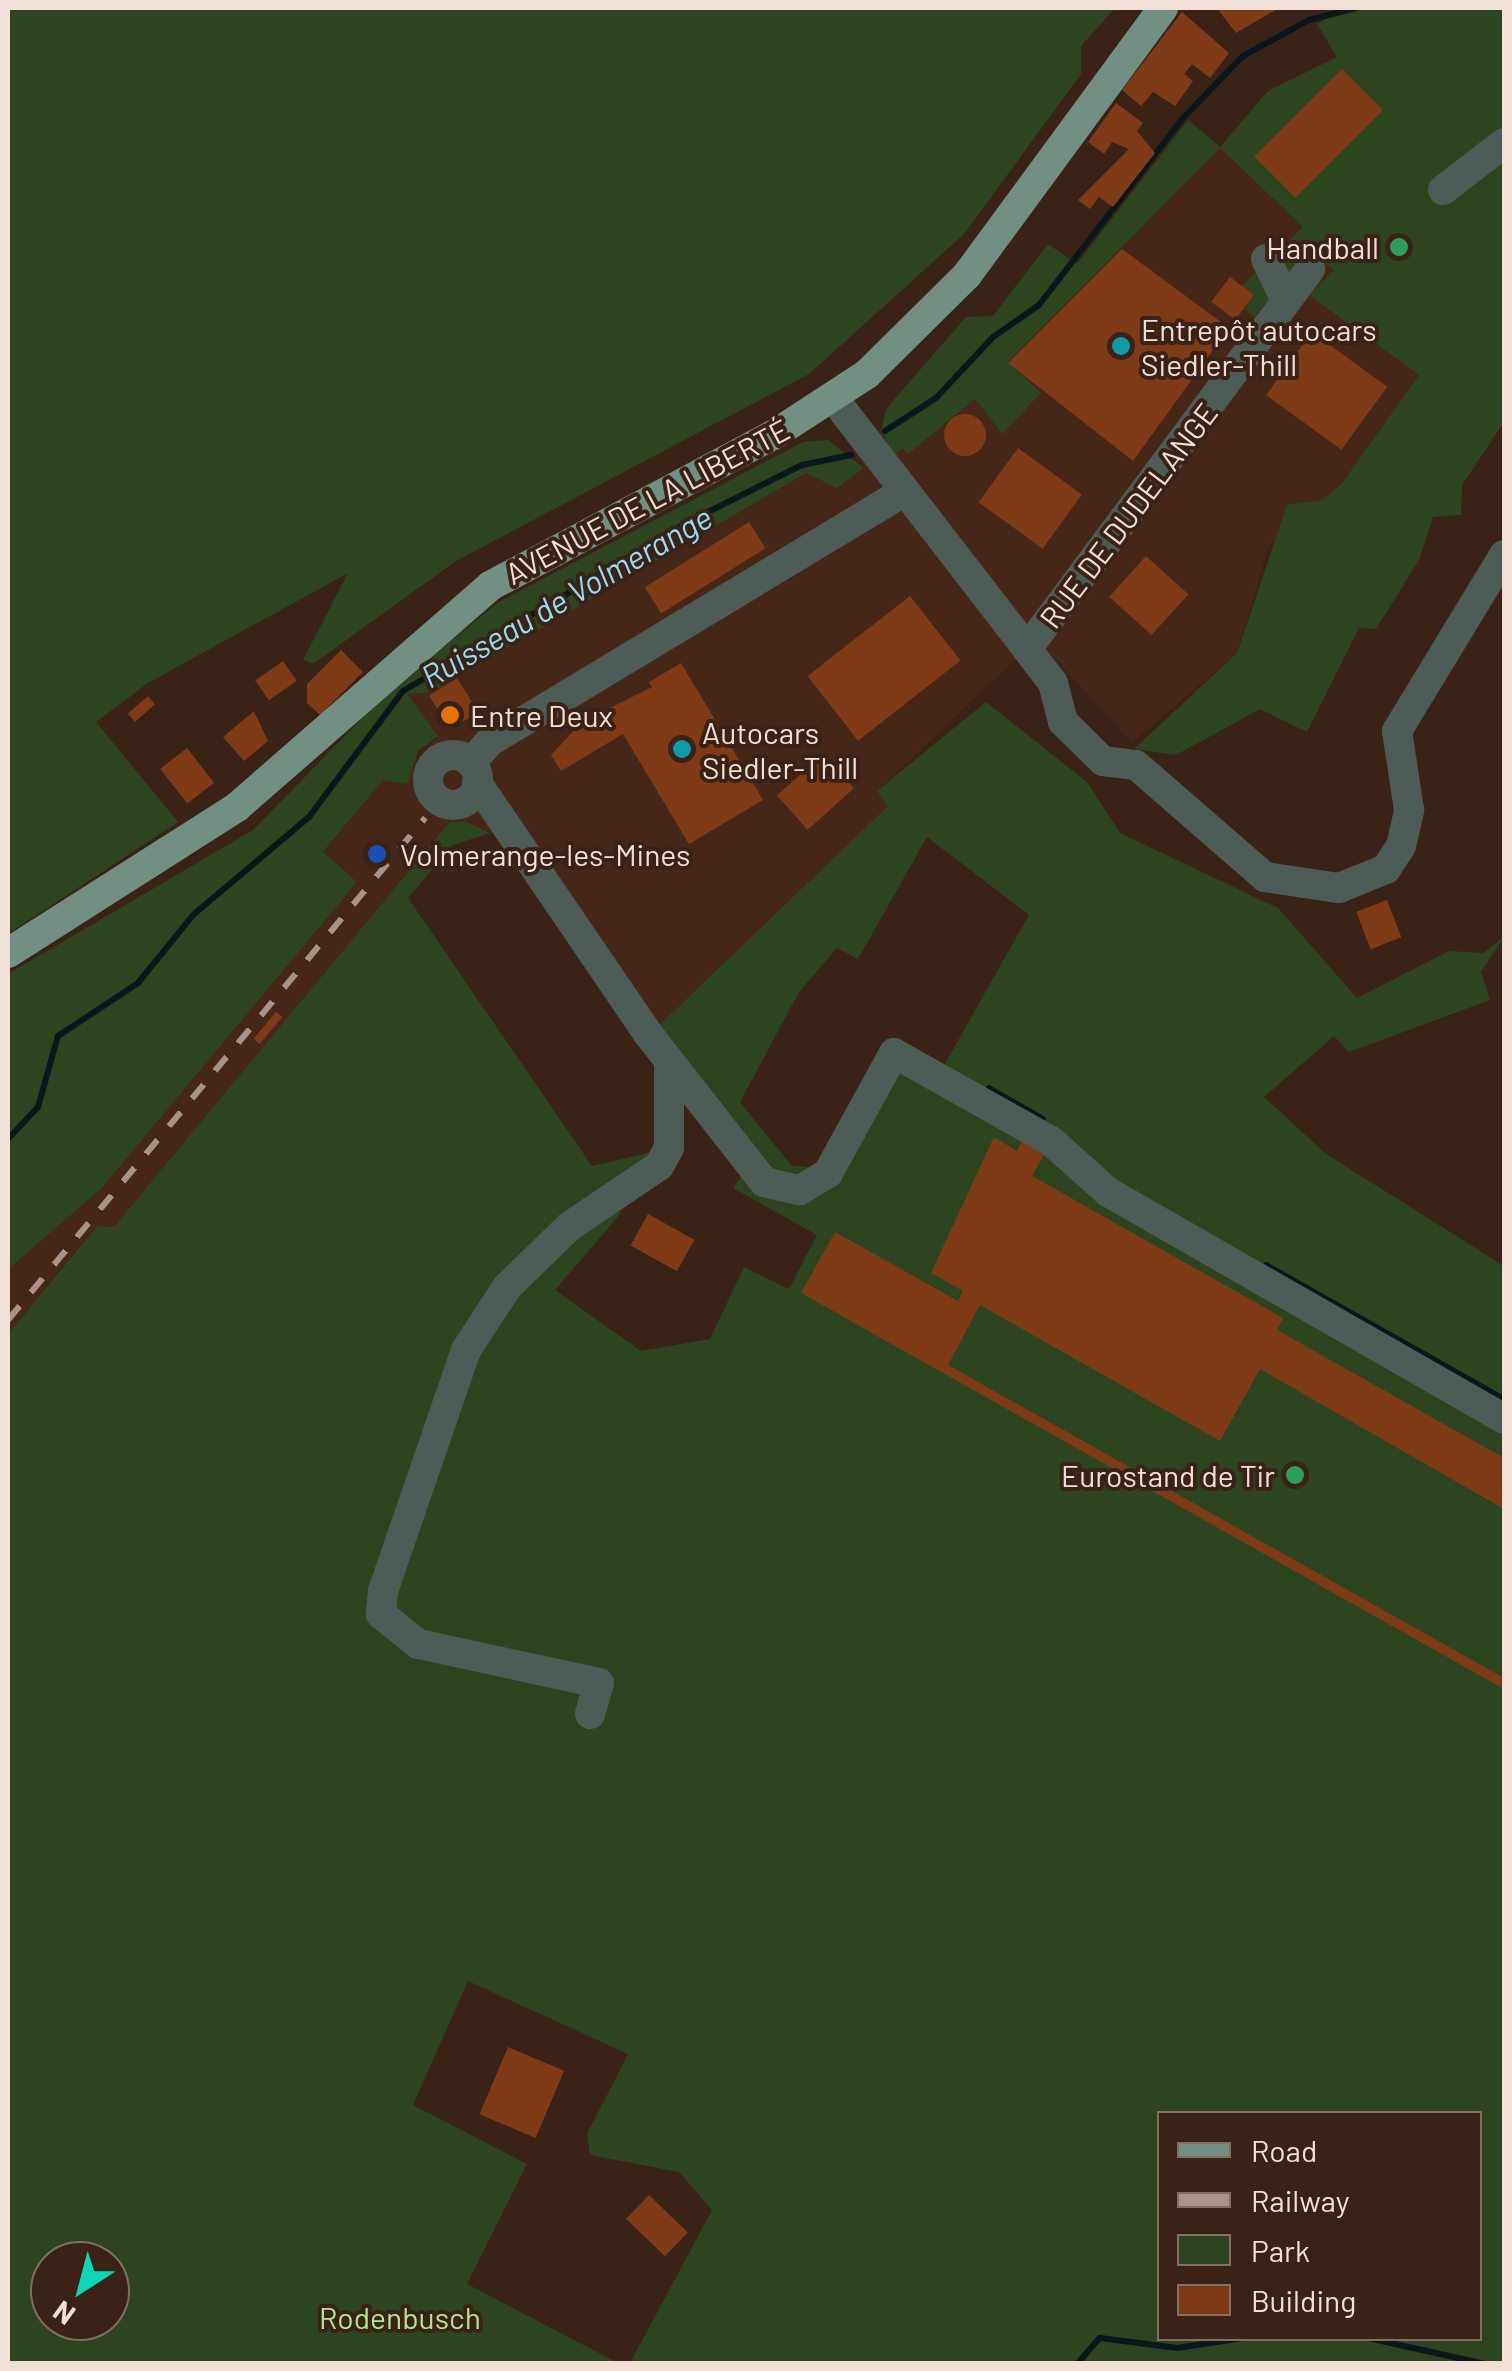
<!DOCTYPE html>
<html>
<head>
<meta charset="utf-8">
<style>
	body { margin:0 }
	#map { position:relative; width:1512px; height:2371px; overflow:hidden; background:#3a2216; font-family:Barlow,sans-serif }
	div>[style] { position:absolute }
	.built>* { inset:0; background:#462617 }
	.green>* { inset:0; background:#2d451f }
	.stream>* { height:6px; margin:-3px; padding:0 3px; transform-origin:3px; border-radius:3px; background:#0a171c }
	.building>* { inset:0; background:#7f3b17; transform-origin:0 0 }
	.round { border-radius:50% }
	.minor>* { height:30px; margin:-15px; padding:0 15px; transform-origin:15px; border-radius:15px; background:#4e5c57 }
	.minor>.ring { margin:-15px; padding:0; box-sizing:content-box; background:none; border:30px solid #4e5c57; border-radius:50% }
	.major>* { height:30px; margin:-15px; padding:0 15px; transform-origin:15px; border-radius:15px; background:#728f84 }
	.rail>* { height:6px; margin-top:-3px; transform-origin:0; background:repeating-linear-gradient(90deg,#a79389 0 18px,transparent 0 36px) }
	.dots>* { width:28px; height:28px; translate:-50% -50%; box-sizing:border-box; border:5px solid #3a2216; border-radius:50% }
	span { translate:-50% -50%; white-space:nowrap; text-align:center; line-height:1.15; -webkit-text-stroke:8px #3a2216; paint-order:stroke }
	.poi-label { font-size:30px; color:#f1e0d8 }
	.right { translate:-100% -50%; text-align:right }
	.left { translate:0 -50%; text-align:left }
	.street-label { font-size:30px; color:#f1e0d8 }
	.park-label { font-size:30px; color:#b0e98d }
	.water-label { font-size:32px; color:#93def6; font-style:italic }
	.frame { position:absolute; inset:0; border:10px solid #f1e0d8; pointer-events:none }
	.legend { position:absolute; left:1157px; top:2111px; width:325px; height:230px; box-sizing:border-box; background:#3a2216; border:2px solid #836e64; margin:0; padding:12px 18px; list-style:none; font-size:30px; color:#f1e0d8 }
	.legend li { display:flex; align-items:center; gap:20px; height:50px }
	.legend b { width:50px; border:2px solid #836e64 }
	.north { position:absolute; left:30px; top:2241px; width:100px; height:100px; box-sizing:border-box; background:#3a2216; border:2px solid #836e64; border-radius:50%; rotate:216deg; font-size:28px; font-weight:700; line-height:40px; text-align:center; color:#f1e0d8 }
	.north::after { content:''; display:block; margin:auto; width:35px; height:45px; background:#0dd5b5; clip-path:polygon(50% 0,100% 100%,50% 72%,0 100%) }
</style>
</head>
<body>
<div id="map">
	<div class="built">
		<i style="clip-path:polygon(1219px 147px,1303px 227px,1243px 286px,1254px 295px,1245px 308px,1255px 316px,1306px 248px,1334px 270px,1310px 295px,1419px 375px,1342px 483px,1269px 545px,1237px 653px,1132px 743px,1037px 639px,877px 791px,889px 806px,649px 1035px,508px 828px,490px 833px,464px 821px,114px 1227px,96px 1226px,8px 1334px,8px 1269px,101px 1189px,357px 882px,323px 853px,383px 780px,410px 766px,438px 736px,405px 694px,432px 692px,806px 473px,837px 487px,864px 468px,852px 451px,881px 431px,893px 454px,903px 447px,909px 453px,975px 399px,1002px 433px,1008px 363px)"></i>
	</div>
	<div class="green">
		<i style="clip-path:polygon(8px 8px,1115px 8px,1081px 46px,1081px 74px,964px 234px,809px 374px,456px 561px,313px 664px,303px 660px,348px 573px,148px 683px,96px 722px,178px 822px,8px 934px)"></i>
		<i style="clip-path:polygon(1345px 8px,1504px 8px,1504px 422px,1462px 485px,1461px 515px,1433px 517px,1419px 560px,1376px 629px,1359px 628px,1307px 732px,1260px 709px,1176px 755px,1134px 749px,1237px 653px,1287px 505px,1322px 500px,1342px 483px,1419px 375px,1309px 295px,1334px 270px,1307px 249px,1255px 317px,1244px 309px,1254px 295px,1242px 286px,1303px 227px,1220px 148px,1008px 362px,1041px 393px,1002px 434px,975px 399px,908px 454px,903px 448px,894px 455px,881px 431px,886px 409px,966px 317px,993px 316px,1048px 244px,1077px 264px,1188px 120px,1220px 147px,1268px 91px,1337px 57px,1317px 24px)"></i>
		<i style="clip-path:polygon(828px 440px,864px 468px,837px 488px,806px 473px,432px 692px,407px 694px,438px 736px,418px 751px,407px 784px,383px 780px,323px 852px,357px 882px,101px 1189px,8px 1269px,8px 974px,253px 830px,380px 700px,497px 603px,803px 442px)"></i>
		<i style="clip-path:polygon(evenodd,986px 702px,1087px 782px,1120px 833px,1278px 908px,1357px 998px,1449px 951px,1483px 953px,1504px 937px,1481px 972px,1490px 1000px,1349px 1052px,1334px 1036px,1264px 1097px,1326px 1154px,1504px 1266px,1504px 2363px,630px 2363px,712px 2210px,679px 2172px,590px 2155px,587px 2134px,628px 2054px,468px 1981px,413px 2105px,527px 2164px,467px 2284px,618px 2363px,8px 2364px,8px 1334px,97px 1226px,114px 1227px,449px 823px,464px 821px,490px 833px,453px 845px,408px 898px,592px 1166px,669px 1148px,610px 1199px,621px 1213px,555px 1290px,641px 1351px,710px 1339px,744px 1267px,789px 1289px,817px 1235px,733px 1188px,750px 1165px,649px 1035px,888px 806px,877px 791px,986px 702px,927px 837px,1029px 915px,938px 1076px,877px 1055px,814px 1168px,791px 1165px,740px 1102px,799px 992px,837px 948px,858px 959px,927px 837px,986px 702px,1160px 2114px,1480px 2114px,1480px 2338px,1160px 2338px,1160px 2114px,986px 702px,50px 2261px,110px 2261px,110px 2321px,50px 2321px,50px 2261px)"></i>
	</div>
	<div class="stream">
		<i style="left:885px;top:431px;width:61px;rotate:-32.9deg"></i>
		<i style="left:936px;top:398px;width:83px;rotate:-46.9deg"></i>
		<i style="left:993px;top:337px;width:56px;rotate:-34.8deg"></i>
		<i style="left:1039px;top:305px;width:237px;rotate:-52.4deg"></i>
		<i style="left:1184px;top:117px;width:85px;rotate:-46deg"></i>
		<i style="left:1243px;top:56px;width:75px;rotate:-28.6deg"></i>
		<i style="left:1309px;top:20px;width:49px;rotate:-14.3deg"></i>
		<i style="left:989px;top:1088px;width:62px;rotate:29.9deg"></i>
		<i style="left:8px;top:1139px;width:44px;rotate:-46.8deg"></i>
		<i style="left:38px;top:1107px;width:74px;rotate:-74.3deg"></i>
		<i style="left:58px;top:1036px;width:96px;rotate:-33.5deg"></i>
		<i style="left:138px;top:983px;width:87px;rotate:-51deg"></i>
		<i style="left:193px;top:915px;width:152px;rotate:-40.2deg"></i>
		<i style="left:309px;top:817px;width:157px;rotate:-53.3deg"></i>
		<i style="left:403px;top:691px;width:329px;rotate:-30.7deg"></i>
		<i style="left:686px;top:523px;width:130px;rotate:-26.6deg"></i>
		<i style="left:802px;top:465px;width:50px;rotate:-11.5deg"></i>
		<i style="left:1266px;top:1265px;width:273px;rotate:29.4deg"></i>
		<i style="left:1368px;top:2338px;width:120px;rotate:12.5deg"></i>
		<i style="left:1077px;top:2364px;width:35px;rotate:-49deg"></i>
		<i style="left:1100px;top:2338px;width:78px;rotate:7.4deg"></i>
		<i style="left:1177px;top:2348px;width:67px;rotate:-8.6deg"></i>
	</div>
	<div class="building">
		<i style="clip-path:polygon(1224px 8px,1279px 8px,1236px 33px,1219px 11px)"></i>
		<i style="clip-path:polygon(1182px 12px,1229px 53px,1210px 78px,1192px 64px,1184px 74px,1193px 81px,1175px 106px,1153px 92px,1141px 106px,1122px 90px)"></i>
		<i style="left:1342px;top:69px;width:58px;height:124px;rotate:45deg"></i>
		<i style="clip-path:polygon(1116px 103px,1143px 123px,1137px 131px,1155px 153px,1113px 207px,1099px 197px,1090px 209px,1078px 200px,1129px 149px,1112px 142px,1104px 154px,1088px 142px)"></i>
		<i style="clip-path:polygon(1122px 249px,1229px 328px,1133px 461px,1008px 363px)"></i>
		<i style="left:1230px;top:277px;width:30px;height:31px;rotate:37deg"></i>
		<i style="left:1312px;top:332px;width:93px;height:78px;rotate:36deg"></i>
		<i class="round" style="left:944px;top:414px;width:42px;height:42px"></i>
		<i style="left:1018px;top:448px;width:79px;height:67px;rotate:36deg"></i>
		<i style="left:749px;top:522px;width:31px;height:123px;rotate:58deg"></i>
		<i style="left:1146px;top:556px;width:57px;height:55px;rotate:42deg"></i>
		<i style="left:910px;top:596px;width:82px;height:130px;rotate:52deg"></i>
		<i style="clip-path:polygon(341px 650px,363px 672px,320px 715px,307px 703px,307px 684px)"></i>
		<i style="left:283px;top:661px;width:24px;height:34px;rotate:55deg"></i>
		<i style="clip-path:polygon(681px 663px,763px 800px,689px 844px,623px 734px,561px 771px,551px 755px,582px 722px,652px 687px,649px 682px)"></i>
		<i style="left:457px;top:678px;width:40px;height:33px;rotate:58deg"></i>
		<i style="left:148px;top:696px;width:11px;height:27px;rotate:49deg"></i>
		<i style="clip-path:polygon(254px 711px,268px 741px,244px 761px,223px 737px)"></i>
		<i style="left:187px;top:748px;width:44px;height:34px;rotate:52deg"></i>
		<i style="left:823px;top:754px;width:46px;height:62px;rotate:48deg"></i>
		<i style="left:1387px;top:900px;width:40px;height:33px;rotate:69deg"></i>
		<i style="left:276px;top:1012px;width:8px;height:35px;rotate:40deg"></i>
		<i style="clip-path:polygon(994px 1137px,1017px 1151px,1023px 1138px,1046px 1151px,1032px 1176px,1283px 1318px,1277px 1330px,1504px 1458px,1504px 1509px,1260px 1369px,1220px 1441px,980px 1305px,948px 1365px,1504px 1678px,1504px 1689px,801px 1293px,835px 1232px,958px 1301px,963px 1291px,931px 1273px)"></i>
		<i style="left:648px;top:1214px;width:53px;height:36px;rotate:29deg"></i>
		<i style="left:508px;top:2047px;width:61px;height:73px;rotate:23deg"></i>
		<i style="left:649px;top:2195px;width:54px;height:33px;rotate:44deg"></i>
	</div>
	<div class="minor">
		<i style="left:1443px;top:190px;width:77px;rotate:-37.6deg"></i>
		<i style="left:1266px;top:259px;width:47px;rotate:64.5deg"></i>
		<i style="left:834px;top:399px;width:316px;rotate:52.3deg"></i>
		<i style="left:1027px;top:649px;width:474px;rotate:-53.3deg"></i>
		<i style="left:1027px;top:649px;width:43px;rotate:52.6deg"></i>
		<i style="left:1053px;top:683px;width:40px;rotate:75.6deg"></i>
		<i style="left:1063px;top:722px;width:56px;rotate:44.3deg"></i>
		<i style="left:1103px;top:761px;width:33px;rotate:7deg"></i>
		<i style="left:1136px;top:765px;width:171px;rotate:41deg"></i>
		<i style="left:1265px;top:877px;width:75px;rotate:8.5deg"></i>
		<i style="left:1339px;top:888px;width:51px;rotate:-22deg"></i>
		<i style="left:1386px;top:869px;width:27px;rotate:-57deg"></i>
		<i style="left:1401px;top:846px;width:37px;rotate:-77deg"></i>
		<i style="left:1409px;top:810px;width:80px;rotate:-98.6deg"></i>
		<i style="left:1397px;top:731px;width:206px;rotate:-58.7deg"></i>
		<i class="ring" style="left:428px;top:755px;width:20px;height:20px"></i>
		<i style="left:471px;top:763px;width:28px;rotate:-49deg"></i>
		<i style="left:489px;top:742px;width:486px;rotate:-31.1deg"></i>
		<i style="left:477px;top:783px;width:305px;rotate:55.7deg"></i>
		<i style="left:649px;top:1035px;width:187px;rotate:52deg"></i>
		<i style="left:764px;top:1182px;width:37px;rotate:13deg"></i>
		<i style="left:800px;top:1190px;width:33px;rotate:-31deg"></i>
		<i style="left:828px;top:1173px;width:137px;rotate:-61.2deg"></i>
		<i style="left:894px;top:1053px;width:180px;rotate:29.3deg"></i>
		<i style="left:1051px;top:1141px;width:76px;rotate:41.8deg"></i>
		<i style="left:1108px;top:1192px;width:456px;rotate:29.8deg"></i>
		<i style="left:590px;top:1714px;width:32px;rotate:-74deg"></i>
		<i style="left:599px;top:1683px;width:185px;rotate:-167.8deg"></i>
		<i style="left:418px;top:1644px;width:48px;rotate:-141deg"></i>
		<i style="left:381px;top:1614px;width:23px;rotate:-85deg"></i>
		<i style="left:383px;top:1591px;width:255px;rotate:-71deg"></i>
		<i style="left:466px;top:1350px;width:75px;rotate:-56.9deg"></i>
		<i style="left:507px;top:1287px;width:88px;rotate:-44.1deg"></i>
		<i style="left:570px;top:1226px;width:107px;rotate:-34deg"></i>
		<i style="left:659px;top:1166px;width:21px;rotate:-61deg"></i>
		<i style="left:669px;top:1148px;width:86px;rotate:-90deg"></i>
	</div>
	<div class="major">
		<i style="left:8px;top:953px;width:272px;rotate:-32.5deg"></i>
		<i style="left:237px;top:807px;width:336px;rotate:-41.1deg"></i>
		<i style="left:490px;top:586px;width:327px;rotate:-28.1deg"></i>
		<i style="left:778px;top:432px;width:106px;rotate:-33.1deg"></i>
		<i style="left:867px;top:374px;width:141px;rotate:-44.7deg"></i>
		<i style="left:967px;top:275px;width:331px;rotate:-53.7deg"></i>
	</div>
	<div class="rail">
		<i style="left:8px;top:1320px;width:653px;rotate:-50.28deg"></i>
	</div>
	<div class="dots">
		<i style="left:1399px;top:247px;background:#2e9e5b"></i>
		<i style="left:1121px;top:346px;background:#0f9aa8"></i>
		<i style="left:450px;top:715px;background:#e8710a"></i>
		<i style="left:682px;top:749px;background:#0f9aa8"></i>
		<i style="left:377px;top:854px;background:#1a4fb4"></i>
		<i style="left:1295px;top:1475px;background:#2e9e5b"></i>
	</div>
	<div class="poi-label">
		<span class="right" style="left:1379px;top:247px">Handball</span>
		<span class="left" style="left:1141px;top:346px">Entrepôt autocars<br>Siedler-Thill</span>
		<span class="left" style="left:470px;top:715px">Entre Deux</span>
		<span class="left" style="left:702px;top:749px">Autocars<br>Siedler-Thill</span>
		<span class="left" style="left:400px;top:854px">Volmerange-les-Mines</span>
		<span class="right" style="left:1275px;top:1475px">Eurostand de Tir</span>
	</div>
	<div class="street-label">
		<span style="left:647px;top:501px;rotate:-28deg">AVENUE DE LA LIBERTÉ</span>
		<span style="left:1128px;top:515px;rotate:-53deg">RUE DE DUDELANGE</span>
	</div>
	<div class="park-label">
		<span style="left:400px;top:2317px">Rodenbusch</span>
	</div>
	<div class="water-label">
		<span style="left:566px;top:596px;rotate:-30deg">Ruisseau de Volmerange</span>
	</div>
	<div class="frame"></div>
	<ul class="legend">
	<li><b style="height:12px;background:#728f84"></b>Road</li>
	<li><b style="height:12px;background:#a79389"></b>Railway</li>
	<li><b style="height:28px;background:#2d451f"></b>Park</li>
	<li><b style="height:28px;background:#7f3b17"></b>Building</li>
	</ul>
	<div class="north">N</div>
</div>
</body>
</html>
